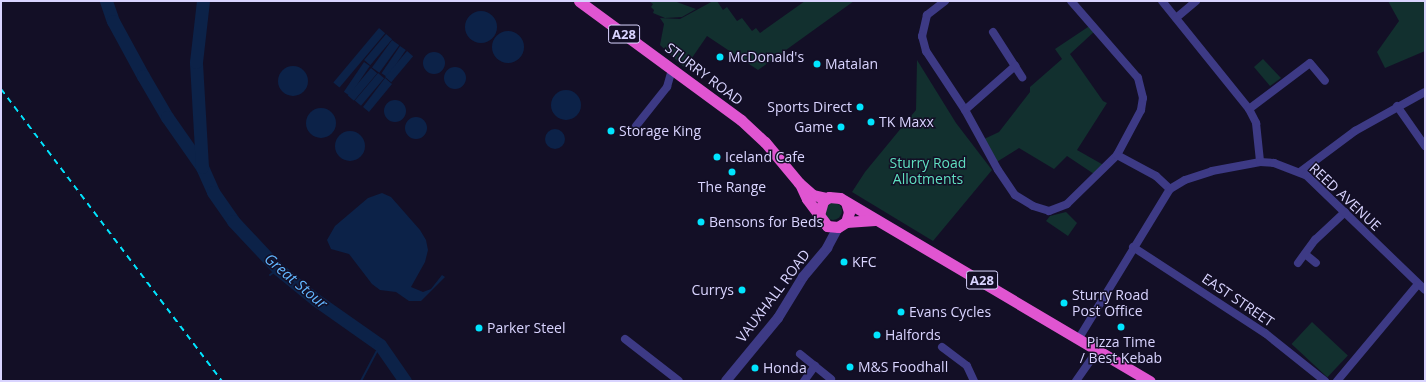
<!DOCTYPE html>
<html>
<head>
<meta charset="utf-8">
<style>
	body { margin:0 }
	#map { position:relative; width:1426px; height:382px; overflow:hidden; background:#130f26; font-family:"Open Sans",sans-serif }
	div>[style] { position:absolute }
	.green>* { inset:0; background:#12302f; transform-origin:0 0 }
	.round { border-radius:50% }
	.water>* { inset:0; background:#0c2248; transform-origin:0 0 }
	.stream>* { height:2px; margin:-1px; padding:0 1px; transform-origin:1px; border-radius:1px; background:#0c2248 }
	.river>* { height:13px; margin:-6.5px; padding:0 6.5px; transform-origin:6.5px; border-radius:6.5px; background:#0c2248 }
	.minor>* { height:8px; margin:-4px; padding:0 4px; transform-origin:4px; border-radius:4px; background:#3d3a85 }
	.tertiary>* { height:10px; margin:-5px; padding:0 5px; transform-origin:5px; border-radius:5px; background:#3d3a85 }
	.trunk>* { height:11px; margin:-5.5px; padding:0 5.5px; transform-origin:5.5px; border-radius:5.5px; background:#e055d1 }
	.rail>* { height:2px; margin-top:-1px; transform-origin:0; background:repeating-linear-gradient(90deg,#00e5ff 0 6px,transparent 0 11px) }
	.dots>* { width:11px; height:11px; translate:-50% -50%; box-sizing:border-box; border:2px solid #130f26; border-radius:50% }
	span { translate:-50% -50%; white-space:nowrap; text-align:center; line-height:1.15; -webkit-text-stroke:3px #130f26; paint-order:stroke }
	.shield-label span { padding:1px 3px; background:#130f26; border:1px solid; border-radius:3px; -webkit-text-stroke-width:0 }
	.shield-label { font-size:13px; color:#d9d4ff; font-weight:700 }
	.poi-label { font-size:14px; color:#d9d4ff }
	.left { translate:0 -50%; text-align:left }
	.right { translate:-100% -50%; text-align:right }
	.street-label { font-size:14px; color:#d9d4ff }
	.park-label { font-size:14px; color:#5fe0c0 }
	.water-label { font-size:15px; color:#62b6ff; font-style:italic }
	.frame { position:absolute; inset:0; border:2px solid #d9d4ff; pointer-events:none }
</style>
</head>
<body>
<div id="map">
	<div class="green">
		<i style="clip-path:polygon(649px 1px,674px 1px,696px 9px,682px 17px,665px 18px,653px 13px,654px 10px,651px 7px,653px 4px)"></i>
		<i style="clip-path:polygon(713px 1px,717px 1px,723px 10px,727px 7px,737px 21px,742px 18px,752px 31px,756px 28px,760px 33px,805px 1px,854px 1px,758px 70px,707px 36px,685px 68px,660px 45px,664px 24px,660px 18px,680px 19px)"></i>
		<i style="clip-path:polygon(1388px 1px,1425px 1px,1425px 51px,1385px 68px,1377px 52px,1399px 21px)"></i>
		<i style="clip-path:polygon(1091px 25px,1096px 30px,1070px 54px,1103px 101px,1107px 103px,1077px 150px,1107px 167px,1097px 176px,1067px 156px,1054px 169px,1019px 148px,995px 163px,982px 140px,999px 132px,1030px 92px,1030px 87px,1062px 59px,1055px 49px)"></i>
		<i style="clip-path:polygon(1263px 59px,1281px 78px,1270px 86px,1254px 67px)"></i>
		<i style="clip-path:polygon(917px 60px,956px 123px,992px 170px,933px 241px,852px 192px,865px 172px,916px 110px)"></i>
		<i class="round" style="left:824px;top:202px;width:18px;height:18px"></i>
		<i style="clip-path:polygon(1066px 212px,1077px 223px,1068px 236px,1046px 221px,1050px 216px)"></i>
		<i style="left:1312px;top:322px;width:49px;height:30px;rotate:43deg"></i>
	</div>
	<div class="water">
		<i class="round" style="left:465px;top:11px;width:32px;height:32px"></i>
		<i style="left:379px;top:28px;width:8px;height:71px;rotate:40deg"></i>
		<i class="round" style="left:492px;top:31px;width:32px;height:32px"></i>
		<i style="left:386px;top:34px;width:8px;height:34px;rotate:40deg"></i>
		<i style="left:392px;top:40px;width:9px;height:34px;rotate:36deg"></i>
		<i style="left:400px;top:46px;width:7px;height:33px;rotate:34deg"></i>
		<i style="left:407px;top:51px;width:8px;height:34px;rotate:40deg"></i>
		<i class="round" style="left:423px;top:52px;width:22px;height:22px"></i>
		<i style="left:364px;top:62px;width:7px;height:36px;rotate:34deg"></i>
		<i class="round" style="left:278px;top:66px;width:30px;height:30px"></i>
		<i class="round" style="left:444px;top:67px;width:22px;height:22px"></i>
		<i style="left:371px;top:68px;width:8px;height:36px;rotate:40deg"></i>
		<i style="left:378px;top:73px;width:8px;height:36px;rotate:40deg"></i>
		<i style="clip-path:polygon(385px 78px,392px 84px,369px 112px,363px 107px)"></i>
		<i class="round" style="left:551px;top:90px;width:30px;height:30px"></i>
		<i class="round" style="left:384px;top:100px;width:22px;height:22px"></i>
		<i class="round" style="left:306px;top:108px;width:30px;height:30px"></i>
		<i class="round" style="left:405px;top:117px;width:22px;height:22px"></i>
		<i class="round" style="left:545px;top:129px;width:20px;height:20px"></i>
		<i class="round" style="left:335px;top:131px;width:30px;height:30px"></i>
		<i style="clip-path:polygon(382px 193px,391px 197px,420px 230px,426px 240px,428px 250px,425px 262px,411px 287px,423px 292px,431px 289px,442px 275px,445px 277px,421px 301px,409px 301px,396px 292px,380px 290px,372px 284px,349px 254px,331px 249px,327px 240px,335px 226px,368px 198px)"></i>
	</div>
	<div class="stream">
		<i style="left:270px;top:275px;width:10px;rotate:-37deg"></i>
		<i style="left:361px;top:381px;width:41px;rotate:-62.2deg"></i>
	</div>
	<div class="river">
		<i style="left:106px;top:1px;width:21px;rotate:71deg"></i>
		<i style="left:113px;top:21px;width:63px;rotate:61.4deg"></i>
		<i style="left:143px;top:76px;width:48px;rotate:59.7deg"></i>
		<i style="left:167px;top:117px;width:61px;rotate:55deg"></i>
		<i style="left:202px;top:167px;width:27px;rotate:66deg"></i>
		<i style="left:213px;top:192px;width:35px;rotate:55deg"></i>
		<i style="left:233px;top:221px;width:66px;rotate:46.8deg"></i>
		<i style="left:278px;top:269px;width:49px;rotate:39.2deg"></i>
		<i style="left:316px;top:300px;width:78px;rotate:35.1deg"></i>
		<i style="left:380px;top:345px;width:44px;rotate:55.2deg"></i>
		<i style="left:202px;top:167px;width:105px;rotate:-93.3deg"></i>
		<i style="left:196px;top:62px;width:61px;rotate:-83.5deg"></i>
	</div>
	<div class="minor">
		<i style="left:945px;top:1px;width:23px;rotate:142deg"></i>
		<i style="left:927px;top:15px;width:22px;rotate:103deg"></i>
		<i style="left:922px;top:36px;width:16px;rotate:75deg"></i>
		<i style="left:926px;top:51px;width:71px;rotate:56.5deg"></i>
		<i style="left:965px;top:110px;width:68px;rotate:61.2deg"></i>
		<i style="left:998px;top:170px;width:30px;rotate:56deg"></i>
		<i style="left:1015px;top:195px;width:21px;rotate:31deg"></i>
		<i style="left:1033px;top:206px;width:17px;rotate:17deg"></i>
		<i style="left:1049px;top:211px;width:19px;rotate:-21deg"></i>
		<i style="left:1067px;top:204px;width:70px;rotate:-44.4deg"></i>
		<i style="left:1117px;top:155px;width:51px;rotate:-61.9deg"></i>
		<i style="left:1141px;top:110px;width:12px;rotate:-81deg"></i>
		<i style="left:1143px;top:98px;width:21px;rotate:-104deg"></i>
		<i style="left:1138px;top:78px;width:102px;rotate:-131deg"></i>
		<i style="left:1162px;top:1px;width:139px;rotate:51.1deg"></i>
		<i style="left:1249px;top:109px;width:16px;rotate:63deg"></i>
		<i style="left:1256px;top:123px;width:39px;rotate:84deg"></i>
		<i style="left:1176px;top:18px;width:26px;rotate:-40deg"></i>
		<i style="left:993px;top:32px;width:54px;rotate:57.2deg"></i>
		<i style="left:1397px;top:106px;width:49px;rotate:55deg"></i>
		<i style="left:1249px;top:109px;width:76px;rotate:-37deg"></i>
		<i style="left:1310px;top:63px;width:23px;rotate:50deg"></i>
		<i style="left:965px;top:110px;width:67px;rotate:-41.3deg"></i>
		<i style="left:636px;top:126px;width:50px;rotate:-51.5deg"></i>
		<i style="left:667px;top:87px;width:18px;rotate:-74deg"></i>
		<i style="left:1117px;top:155px;width:44px;rotate:28.3deg"></i>
		<i style="left:1156px;top:176px;width:19px;rotate:43deg"></i>
		<i style="left:1300px;top:172px;width:69px;rotate:-36.7deg"></i>
		<i style="left:1355px;top:131px;width:80px;rotate:-29.1deg"></i>
		<i style="left:1133px;top:247px;width:158px;rotate:33.1deg"></i>
		<i style="left:1265px;top:333px;width:77px;rotate:38.7deg"></i>
		<i style="left:1305px;top:254px;width:14px;rotate:39deg"></i>
		<i style="left:1298px;top:263px;width:29px;rotate:-54deg"></i>
		<i style="left:1315px;top:240px;width:41px;rotate:-43deg"></i>
		<i style="left:1079px;top:338px;width:175px;rotate:-58.6deg"></i>
		<i style="left:1170px;top:189px;width:17px;rotate:-31deg"></i>
		<i style="left:1185px;top:180px;width:28px;rotate:-18deg"></i>
		<i style="left:1212px;top:171px;width:49px;rotate:-10.6deg"></i>
		<i style="left:1260px;top:162px;width:14px;rotate:4deg"></i>
		<i style="left:1274px;top:163px;width:34px;rotate:21deg"></i>
		<i style="left:1306px;top:175px;width:165px;rotate:44deg"></i>
		<i style="left:625px;top:339px;width:68px;rotate:37.9deg"></i>
		<i style="left:942px;top:347px;width:31px;rotate:37deg"></i>
		<i style="left:967px;top:366px;width:17px;rotate:65deg"></i>
		<i style="left:800px;top:354px;width:40px;rotate:39deg"></i>
		<i style="left:804px;top:381px;width:19px;rotate:-54deg"></i>
		<i style="left:1076px;top:381px;width:38px;rotate:-55deg"></i>
		<i style="left:1337px;top:381px;width:126px;rotate:-50.1deg"></i>
	</div>
	<div class="tertiary">
		<i style="left:726px;top:381px;width:82px;rotate:-50.5deg"></i>
		<i style="left:778px;top:318px;width:48px;rotate:-58.6deg"></i>
		<i style="left:803px;top:277px;width:38px;rotate:-50deg"></i>
		<i style="left:827px;top:248px;width:24px;rotate:-62deg"></i>
	</div>
	<div class="trunk">
		<i style="left:579px;top:1px;width:201px;rotate:36.3deg"></i>
		<i style="left:741px;top:120px;width:33px;rotate:43deg"></i>
		<i style="left:765px;top:142px;width:53px;rotate:50.3deg"></i>
		<i style="left:799px;top:183px;width:18px;rotate:41deg"></i>
		<i style="left:813px;top:195px;width:13px;rotate:13deg"></i>
		<i style="left:801px;top:186px;width:14px;rotate:65deg"></i>
		<i style="left:807px;top:199px;width:34px;rotate:53deg"></i>
		<i style="left:827px;top:226px;width:11px;rotate:5deg"></i>
		<i style="left:838px;top:227px;width:9px;rotate:-32deg"></i>
		<i style="left:846px;top:222px;width:10px;rotate:-73deg"></i>
		<i style="left:849px;top:212px;width:10px;rotate:-107deg"></i>
		<i style="left:819px;top:215px;width:15px;rotate:-74deg"></i>
		<i style="left:823px;top:201px;width:7px;rotate:-34deg"></i>
		<i style="left:829px;top:197px;width:11px;rotate:5deg"></i>
		<i style="left:840px;top:198px;width:360px;rotate:30.6deg"></i>
		<i style="left:846px;top:222px;width:29px;rotate:-4deg"></i>
	</div>
	<div class="rail">
		<i style="left:1px;top:89px;width:366px;rotate:52.9deg"></i>
	</div>
	<div class="dots">
		<i style="left:720px;top:57px;background:#00e5ff"></i>
		<i style="left:817px;top:64px;background:#00e5ff"></i>
		<i style="left:860px;top:107px;background:#00e5ff"></i>
		<i style="left:871px;top:122px;background:#00e5ff"></i>
		<i style="left:841px;top:127px;background:#00e5ff"></i>
		<i style="left:611px;top:131px;background:#00e5ff"></i>
		<i style="left:717px;top:157px;background:#00e5ff"></i>
		<i style="left:732px;top:172px;background:#00e5ff"></i>
		<i style="left:701px;top:222px;background:#00e5ff"></i>
		<i style="left:844px;top:262px;background:#00e5ff"></i>
		<i style="left:742px;top:290px;background:#00e5ff"></i>
		<i style="left:1064px;top:303px;background:#00e5ff"></i>
		<i style="left:901px;top:312px;background:#00e5ff"></i>
		<i style="left:1121px;top:327px;background:#00e5ff"></i>
		<i style="left:479px;top:328px;background:#00e5ff"></i>
		<i style="left:877px;top:335px;background:#00e5ff"></i>
		<i style="left:850px;top:367px;background:#00e5ff"></i>
		<i style="left:755px;top:368px;background:#00e5ff"></i>
	</div>
	<div class="shield-label">
		<span style="left:624px;top:34px">A28</span>
		<span style="left:982px;top:280px">A28</span>
	</div>
	<div class="poi-label">
		<span class="left" style="left:728px;top:57px">McDonald's</span>
		<span class="left" style="left:825px;top:64px">Matalan</span>
		<span class="right" style="left:852px;top:107px">Sports Direct</span>
		<span class="left" style="left:879px;top:122px">TK Maxx</span>
		<span class="right" style="left:833px;top:127px">Game</span>
		<span class="left" style="left:619px;top:131px">Storage King</span>
		<span class="left" style="left:725px;top:157px">Iceland Cafe</span>
		<span style="left:732px;top:187px">The Range</span>
		<span class="left" style="left:709px;top:222px">Bensons for Beds</span>
		<span class="left" style="left:852px;top:262px">KFC</span>
		<span class="right" style="left:734px;top:290px">Currys</span>
		<span class="left" style="left:1072px;top:303px">Sturry Road<br>Post Office</span>
		<span class="left" style="left:909px;top:312px">Evans Cycles</span>
		<span class="left" style="left:487px;top:328px">Parker Steel</span>
		<span class="left" style="left:885px;top:335px">Halfords</span>
		<span style="left:1121px;top:350px">Pizza Time<br>/ Best Kebab</span>
		<span class="left" style="left:858px;top:367px">M&amp;S Foodhall</span>
		<span class="left" style="left:763px;top:368px">Honda</span>
	</div>
	<div class="street-label">
		<span style="left:704px;top:74px;rotate:37deg">STURRY ROAD</span>
		<span style="left:1345px;top:197px;rotate:43deg">REED AVENUE</span>
		<span style="left:773px;top:296px;rotate:-53deg">VAUXHALL ROAD</span>
		<span style="left:1238px;top:300px;rotate:34deg">EAST STREET</span>
	</div>
	<div class="park-label">
		<span style="left:928px;top:171px">Sturry Road<br>Allotments</span>
	</div>
	<div class="water-label">
		<span style="left:296px;top:281px;rotate:40deg">Great Stour</span>
	</div>
	<div class="frame"></div>
</div>
</body>
</html>
